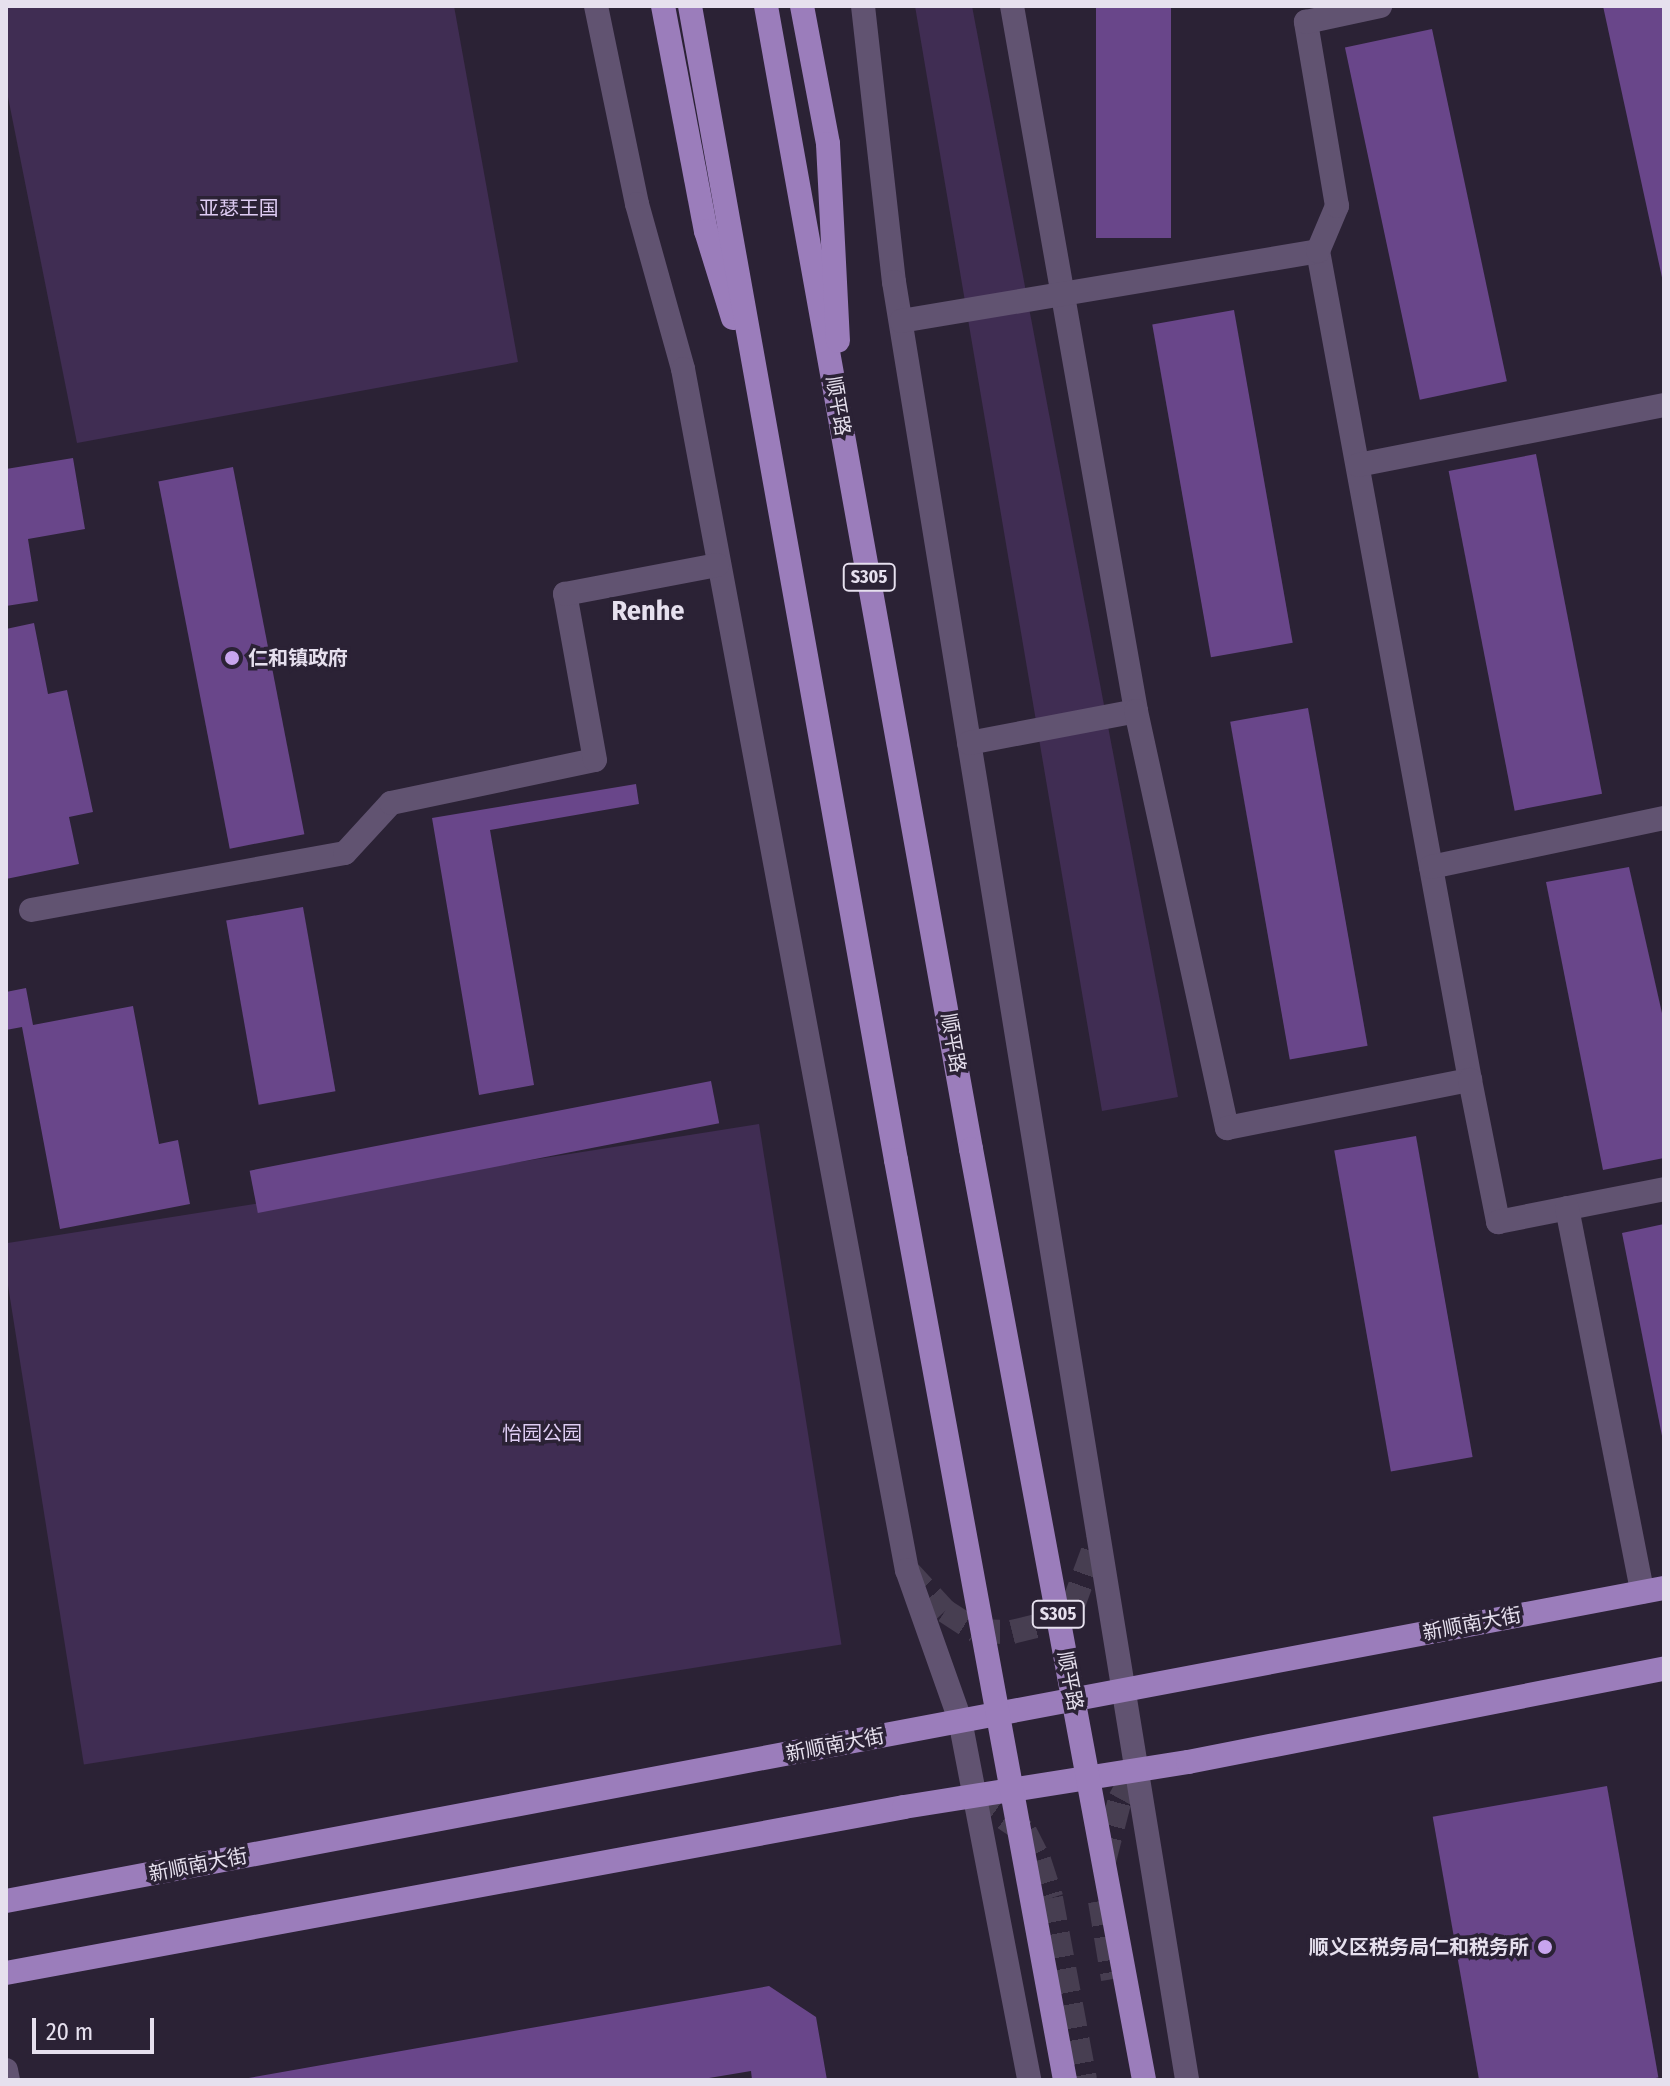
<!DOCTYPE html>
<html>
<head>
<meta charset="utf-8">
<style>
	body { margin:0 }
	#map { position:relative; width:1670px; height:2086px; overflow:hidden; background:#2b2235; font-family:"Fira Sans Condensed","Noto Sans SC",sans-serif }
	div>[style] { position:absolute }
	.green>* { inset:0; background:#402d53; transform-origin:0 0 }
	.building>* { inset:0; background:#69468a; transform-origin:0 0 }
	.minor-tunnel>* { height:24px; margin-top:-12px; transform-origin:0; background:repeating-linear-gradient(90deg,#473e51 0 24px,transparent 0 36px) }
	.minor>* { height:24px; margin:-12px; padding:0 12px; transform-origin:12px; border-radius:12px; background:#615371 }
	.major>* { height:24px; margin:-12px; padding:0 12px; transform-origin:12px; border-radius:12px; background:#9b7dbb }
	.major-bridge>* { height:24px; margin:-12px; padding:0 12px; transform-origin:12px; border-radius:12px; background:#9b7dbb }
	.dots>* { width:22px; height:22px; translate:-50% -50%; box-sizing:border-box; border:4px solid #2b2235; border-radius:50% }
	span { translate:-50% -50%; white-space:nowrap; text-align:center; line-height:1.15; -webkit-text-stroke:7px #2b2235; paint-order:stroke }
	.shield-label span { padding:2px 6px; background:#2b2235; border:2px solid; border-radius:6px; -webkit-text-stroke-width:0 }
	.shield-label { font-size:18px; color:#e6e0ee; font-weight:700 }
	.park-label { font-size:20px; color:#deccf3 }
	.street-label { font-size:20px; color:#e6e0ee }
	.poi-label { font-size:20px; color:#e6e0ee; font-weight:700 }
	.left { translate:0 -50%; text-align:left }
	.right { translate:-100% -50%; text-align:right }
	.district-label { font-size:28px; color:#e6e0ee; font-weight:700 }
	.frame { position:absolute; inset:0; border:8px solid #e6e0ee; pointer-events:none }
	.scale { position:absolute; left:32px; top:2018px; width:122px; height:36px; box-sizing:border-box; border:4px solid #e6e0ee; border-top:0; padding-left:10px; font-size:24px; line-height:28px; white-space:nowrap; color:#e6e0ee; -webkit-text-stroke:6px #2b2235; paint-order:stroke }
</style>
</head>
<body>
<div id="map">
	<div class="green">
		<i style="clip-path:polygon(6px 6px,454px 6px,518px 362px,77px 443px,6px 87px)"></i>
		<i style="clip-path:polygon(915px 6px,972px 6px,1178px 1097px,1102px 1111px)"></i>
		<i style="left:759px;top:1124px;width:527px;height:767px;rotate:81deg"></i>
	</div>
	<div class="building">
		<i style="left:1096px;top:6px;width:75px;height:232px"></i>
		<i style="clip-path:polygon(1603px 6px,1664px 6px,1664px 281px,1663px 282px)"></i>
		<i style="left:1432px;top:29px;width:360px;height:89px;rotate:78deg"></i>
		<i style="left:1234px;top:310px;width:338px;height:83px;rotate:80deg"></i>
		<i style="left:1536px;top:454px;width:346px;height:89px;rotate:79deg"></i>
		<i style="clip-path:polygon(73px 458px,85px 529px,28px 539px,38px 601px,6px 606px,6px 469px)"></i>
		<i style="left:233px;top:467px;width:374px;height:76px;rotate:79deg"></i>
		<i style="clip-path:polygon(34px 623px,48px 694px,67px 690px,93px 812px,69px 817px,79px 864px,6px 879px,6px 629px)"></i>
		<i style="left:1308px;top:708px;width:343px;height:79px;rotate:80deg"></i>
		<i style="clip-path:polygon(636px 784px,639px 804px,490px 830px,534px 1085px,479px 1095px,432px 818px)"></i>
		<i style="clip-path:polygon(1629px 867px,1664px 1022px,1664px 1158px,1603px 1170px,1546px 882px)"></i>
		<i style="left:303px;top:907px;width:187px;height:78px;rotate:80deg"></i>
		<i style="clip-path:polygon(26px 988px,33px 1025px,133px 1006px,159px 1144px,178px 1140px,190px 1204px,60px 1229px,22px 1027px,6px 1030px,6px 992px)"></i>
		<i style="left:711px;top:1081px;width:43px;height:470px;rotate:79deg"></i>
		<i style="left:1416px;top:1136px;width:326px;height:83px;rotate:80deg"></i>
		<i style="clip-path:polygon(1664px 1224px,1664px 1441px,1663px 1441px,1622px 1233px)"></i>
		<i style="left:1607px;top:1786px;width:296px;height:177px;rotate:80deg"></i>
		<i style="clip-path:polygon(769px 1986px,816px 2017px,827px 2080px,752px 2080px,751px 2071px,697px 2080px,237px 2080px)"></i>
	</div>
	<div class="minor-tunnel">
		<i style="left:907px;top:1570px;width:56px;rotate:47.2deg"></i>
		<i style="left:945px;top:1611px;width:37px;rotate:33deg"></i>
		<i style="left:976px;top:1631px;width:36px;rotate:2deg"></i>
		<i style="left:1012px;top:1632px;width:37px;rotate:-14deg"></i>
		<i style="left:1048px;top:1623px;width:28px;rotate:-32deg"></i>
		<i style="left:1072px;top:1608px;width:72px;rotate:-69.8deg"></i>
		<i style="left:975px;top:1798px;width:60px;rotate:34.2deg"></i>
		<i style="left:1025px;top:1832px;width:31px;rotate:63deg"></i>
		<i style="left:1039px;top:1860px;width:40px;rotate:72deg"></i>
		<i style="left:1051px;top:1898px;width:185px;rotate:79.4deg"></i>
		<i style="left:1104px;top:1861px;width:64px;rotate:-75.5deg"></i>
		<i style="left:1120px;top:1799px;width:33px;rotate:-61deg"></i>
		<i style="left:1100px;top:1901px;width:79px;rotate:80.5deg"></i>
	</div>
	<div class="minor">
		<i style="left:596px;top:6px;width:202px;rotate:78.3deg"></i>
		<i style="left:637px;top:204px;width:171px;rotate:74.4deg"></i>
		<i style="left:683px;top:369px;width:1222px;rotate:79.44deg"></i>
		<i style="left:907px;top:1570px;width:159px;rotate:70.5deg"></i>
		<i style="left:960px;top:1720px;width:367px;rotate:79.1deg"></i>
		<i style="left:863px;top:6px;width:278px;rotate:83.6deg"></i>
		<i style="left:894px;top:282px;width:1822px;rotate:80.74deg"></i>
		<i style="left:1012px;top:6px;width:716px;rotate:80.02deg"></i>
		<i style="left:1318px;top:251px;width:843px;rotate:79.61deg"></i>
		<i style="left:901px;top:321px;width:423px;rotate:-9.5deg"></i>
		<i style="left:1318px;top:251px;width:49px;rotate:-67.1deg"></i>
		<i style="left:1337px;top:206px;width:187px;rotate:-99.6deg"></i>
		<i style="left:1306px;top:22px;width:76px;rotate:-12.2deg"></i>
		<i style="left:1358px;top:465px;width:312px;rotate:-11.1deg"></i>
		<i style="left:969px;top:743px;width:170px;rotate:-10.8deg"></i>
		<i style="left:1136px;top:711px;width:427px;rotate:77.7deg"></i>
		<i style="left:1227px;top:1128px;width:248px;rotate:-11.2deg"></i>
		<i style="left:1470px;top:1080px;width:145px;rotate:78.8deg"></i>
		<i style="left:1498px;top:1222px;width:169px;rotate:-11.2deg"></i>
		<i style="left:1431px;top:867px;width:238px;rotate:-11.9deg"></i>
		<i style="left:31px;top:910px;width:319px;rotate:-10.3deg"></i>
		<i style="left:345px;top:853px;width:68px;rotate:-47.4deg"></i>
		<i style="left:391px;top:803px;width:208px;rotate:-11.9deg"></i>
		<i style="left:595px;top:760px;width:169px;rotate:-100.2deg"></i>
		<i style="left:565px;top:594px;width:155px;rotate:-10.8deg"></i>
		<i style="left:1567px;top:1208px;width:391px;rotate:78.9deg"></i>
		<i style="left:6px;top:2070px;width:10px;rotate:79deg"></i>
	</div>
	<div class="major">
		<i style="left:663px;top:6px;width:229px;rotate:79.2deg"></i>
		<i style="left:706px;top:231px;width:91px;rotate:72.8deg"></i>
		<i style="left:690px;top:6px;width:1172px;rotate:79.88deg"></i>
		<i style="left:766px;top:6px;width:1161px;rotate:79.83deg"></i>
		<i style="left:802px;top:6px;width:140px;rotate:79.3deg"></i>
		<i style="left:828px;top:144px;width:197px;rotate:87.1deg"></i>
		<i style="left:6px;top:1901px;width:1687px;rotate:-10.69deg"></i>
		<i style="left:6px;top:1973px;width:913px;rotate:-10.47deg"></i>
		<i style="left:904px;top:1807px;width:288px;rotate:-9deg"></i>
		<i style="left:1188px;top:1762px;width:485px;rotate:-11.1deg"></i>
	</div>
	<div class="major-bridge">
		<i style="left:971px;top:1149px;width:947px;rotate:79.47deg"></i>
		<i style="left:896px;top:1160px;width:935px;rotate:79.59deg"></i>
	</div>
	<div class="dots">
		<i style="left:232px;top:658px;background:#c8a5ee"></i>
		<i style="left:1545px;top:1947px;background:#c8a5ee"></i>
	</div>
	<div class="shield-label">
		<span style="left:869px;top:577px">S305</span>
		<span style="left:1058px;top:1614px">S305</span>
	</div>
	<div class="park-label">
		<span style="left:239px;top:208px">亚瑟王国</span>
		<span style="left:542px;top:1433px">怡园公园</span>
	</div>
	<div class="street-label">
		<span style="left:838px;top:406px;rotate:80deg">顺平路</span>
		<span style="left:953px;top:1043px;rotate:80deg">顺平路</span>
		<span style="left:1472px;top:1624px;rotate:-11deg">新顺南大街</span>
		<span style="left:1070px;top:1681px;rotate:79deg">顺平路</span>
		<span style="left:835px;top:1745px;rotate:-11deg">新顺南大街</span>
		<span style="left:198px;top:1865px;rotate:-11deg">新顺南大街</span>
	</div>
	<div class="poi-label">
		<span class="left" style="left:248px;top:658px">仁和镇政府</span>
		<span class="right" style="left:1529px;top:1947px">顺义区税务局仁和税务所</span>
	</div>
	<div class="district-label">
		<span style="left:648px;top:611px">Renhe</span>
	</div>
	<div class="frame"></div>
	<div class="scale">20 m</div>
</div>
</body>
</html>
